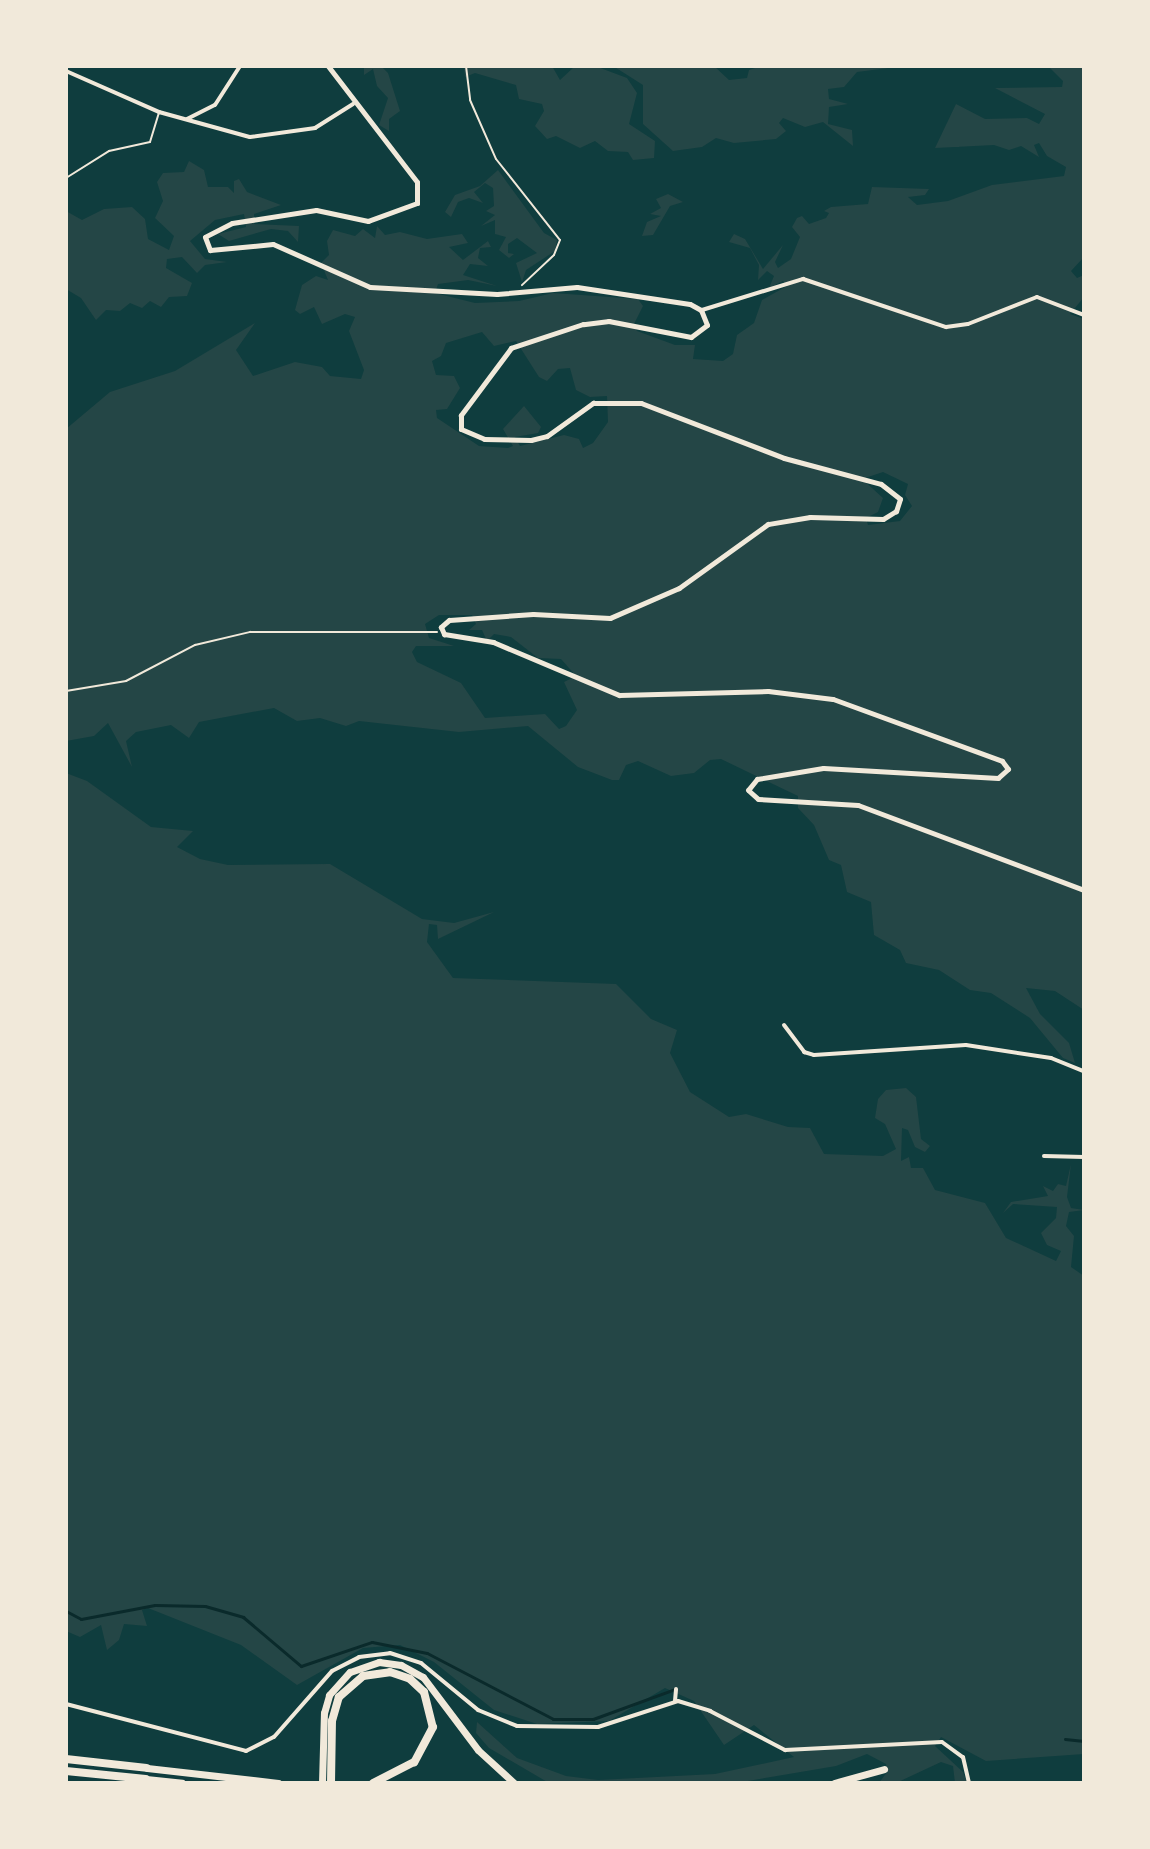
<!DOCTYPE html>
<html>
<head>
<meta charset="utf-8">
<style>
	body { margin:0 }
	#map { position:relative; width:1150px; height:1849px; overflow:hidden; background:#0f3d3e; font-family:Karla,sans-serif }
	div>[style] { position:absolute }
	.green>* { inset:0; background:#244646 }
	.stream>* { height:3px; margin:-1.5px; padding:0 1.5px; transform-origin:1.5px; border-radius:1.5px; background:#0a2a2b }
	.path>* { height:2px; margin:-1px; padding:0 1px; transform-origin:1px; border-radius:1px; background:#f1e9da }
	.service>* { height:2px; margin:-1px; padding:0 1px; transform-origin:1px; border-radius:1px; background:#f1e9da }
	.minor>* { height:4px; margin:-2px; padding:0 2px; transform-origin:2px; border-radius:2px; background:#f1e9da }
	.tertiary>* { height:5px; margin:-2.5px; padding:0 2.5px; transform-origin:2.5px; border-radius:2.5px; background:#f1e9da }
	.trunk>* { height:7px; margin:-3.5px; padding:0 3.5px; transform-origin:3.5px; border-radius:3.5px; background:#f1e9da }
	.motorway>* { height:8px; margin:-4px; padding:0 4px; transform-origin:4px; border-radius:4px; background:#f1e9da }
	span { translate:-50% -50%; white-space:nowrap; text-align:center; line-height:1.15; -webkit-text-stroke:7px #f1e9da; paint-order:stroke }
	.frame { position:absolute; inset:0; border:68px solid #f1e9da; pointer-events:none }
</style>
</head>
<body>
<div id="map">
	<div class="green">
		<i style="clip-path:polygon(364px 66px,381px 66px,388px 73px,400px 111px,389px 119px,389px 131px,379px 125px,388px 98px,377px 86px,373px 69px,364px 75px)"></i>
		<i style="clip-path:polygon(464px 66px,552px 66px,560px 80px,574px 67px,595px 66px,627px 78px,637px 93px,629px 124px,655px 141px,654px 158px,633px 160px,628px 152px,608px 151px,595px 141px,580px 148px,556px 136px,547px 139px,535px 126px,544px 111px,542px 104px,519px 99px,516px 85px,475px 73px,465px 77px)"></i>
		<i style="clip-path:polygon(613px 66px,714px 66px,729px 80px,747px 78px,749px 70px,761px 66px,904px 66px,857px 72px,844px 87px,828px 89px,829px 99px,848px 104px,829px 107px,828px 124px,852px 130px,853px 146px,823px 122px,805px 127px,783px 118px,779px 123px,786px 131px,776px 139px,734px 143px,716px 138px,702px 147px,673px 151px,643px 124px,643px 85px)"></i>
		<i style="clip-path:polygon(evenodd,1048px 66px,1084px 66px,1084px 257px,1071px 271px,1077px 278px,1084px 275px,1084px 297px,1070px 314px,1084px 319px,1084px 1010px,1055px 991px,1026px 988px,1040px 1014px,1069px 1043px,1075px 1063px,1063px 1058px,1030px 1018px,991px 993px,970px 990px,939px 970px,906px 963px,900px 950px,874px 935px,871px 902px,847px 892px,841px 865px,829px 860px,814px 825px,798px 808px,798px 796px,721px 759px,710px 760px,694px 773px,671px 776px,638px 761px,626px 765px,619px 780px,612px 780px,578px 767px,528px 726px,459px 732px,359px 721px,346px 726px,320px 718px,297px 721px,274px 708px,199px 722px,189px 738px,171px 725px,136px 732px,126px 741px,132px 767px,108px 723px,94px 736px,66px 741px,66px 429px,110px 392px,175px 371px,255px 323px,236px 350px,253px 376px,295px 362px,322px 367px,330px 376px,361px 379px,364px 370px,349px 331px,355px 317px,345px 314px,322px 324px,314px 307px,300px 314px,295px 310px,302px 285px,316px 276px,328px 280px,321px 263px,329px 255px,327px 241px,333px 230px,355px 236px,363px 229px,375px 238px,377px 226px,385px 235px,400px 232px,427px 239px,462px 234px,468px 243px,449px 247px,463px 260px,488px 241px,491px 247px,480px 248px,478px 258px,488px 266px,470px 264px,463px 275px,497px 286px,468px 280px,438px 284px,435px 293px,475px 303px,519px 301px,553px 293px,638px 299px,643px 306px,633px 326px,637px 331px,675px 345px,695px 345px,693px 359px,723px 361px,733px 354px,737px 335px,754px 323px,762px 300px,787px 286px,783px 281px,769px 288px,774px 276px,767px 271px,758px 280px,759px 265px,750px 248px,729px 242px,734px 234px,745px 239px,763px 269px,783px 245px,775px 262px,778px 268px,791px 259px,800px 237px,792px 227px,797px 218px,802px 216px,809px 224px,826px 218px,829px 213px,824px 211px,831px 207px,868px 204px,872px 187px,929px 189px,925px 195px,908px 197px,917px 205px,948px 201px,992px 185px,1064px 176px,1066px 167px,1047px 156px,1039px 143px,1034px 145px,1039px 157px,1021px 146px,1009px 150px,994px 145px,935px 148px,956px 104px,985px 119px,1027px 118px,1039px 124px,1045px 114px,995px 88px,1062px 87px,1063px 81px,1048px 66px,482px 332px,494px 346px,516px 341px,539px 377px,547px 381px,558px 369px,570px 368px,576px 390px,590px 397px,607px 396px,608px 422px,593px 443px,583px 448px,579px 439px,564px 435px,520px 446px,515px 437px,538px 433px,541px 427px,524px 406px,503px 429px,513px 446px,508px 448px,479px 446px,437px 418px,436px 410px,447px 409px,460px 388px,454px 376px,436px 375px,432px 361px,441px 356px,446px 343px,482px 332px,1048px 66px,883px 472px,908px 484px,905px 495px,912px 506px,900px 521px,868px 525px,866px 518px,878px 512px,883px 498px,862px 479px,883px 472px,1048px 66px,439px 615px,472px 615px,476px 624px,469px 630px,482px 630px,487px 641px,494px 634px,511px 637px,538px 658px,561px 659px,576px 676px,564px 682px,577px 710px,566px 726px,559px 729px,545px 714px,485px 718px,461px 683px,417px 662px,412px 652px,416px 646px,454px 646px,429px 638px,425px 624px,439px 615px)"></i>
		<i style="clip-path:polygon(189px 161px,204px 170px,208px 187px,228px 187px,234px 193px,234px 181px,239px 179px,247px 192px,281px 205px,254px 214px,254px 224px,299px 226px,298px 242px,288px 231px,271px 229px,229px 241px,218px 234px,246px 227px,244px 214px,215px 220px,190px 241px,205px 259px,227px 262px,205px 265px,197px 273px,182px 257px,167px 259px,166px 268px,192px 283px,187px 296px,169px 297px,161px 307px,150px 301px,142px 308px,130px 303px,120px 311px,106px 310px,96px 320px,81px 298px,66px 289px,66px 211px,82px 220px,104px 209px,132px 207px,145px 219px,148px 239px,169px 250px,174px 236px,155px 218px,163px 201px,157px 182px,163px 173px,184px 172px)"></i>
		<i style="clip-path:polygon(498px 170px,544px 233px,557px 240px,555px 251px,526px 270px,522px 282px,516px 263px,537px 253px,517px 238px,508px 244px,508px 253px,514px 254px,509px 258px,499px 250px,506px 237px,495px 234px,495px 220px,481px 226px,495px 215px,486px 211px,494px 206px,493px 188px,485px 183px,474px 192px,483px 203px,469px 198px,458px 202px,451px 217px,445px 212px,455px 195px,480px 186px)"></i>
		<i style="clip-path:polygon(668px 194px,683px 202px,670px 206px,653px 235px,642px 236px,647px 222px,661px 216px,650px 214px,661px 208px,656px 199px)"></i>
		<i style="clip-path:polygon(66px 773px,87px 781px,151px 827px,193px 831px,177px 847px,200px 859px,228px 865px,330px 864px,422px 919px,454px 923px,494px 912px,438px 939px,437px 925px,429px 924px,427px 942px,453px 978px,616px 984px,651px 1019px,677px 1030px,670px 1053px,690px 1092px,729px 1117px,746px 1114px,788px 1127px,810px 1128px,824px 1154px,883px 1156px,896px 1149px,885px 1124px,875px 1118px,878px 1099px,886px 1090px,906px 1088px,916px 1097px,921px 1139px,930px 1146px,925px 1152px,915px 1147px,908px 1130px,902px 1128px,901px 1161px,909px 1157px,911px 1168px,923px 1168px,935px 1190px,985px 1203px,1006px 1238px,1056px 1261px,1061px 1251px,1047px 1245px,1041px 1233px,1056px 1218px,1057px 1207px,1013px 1204px,1003px 1213px,1011px 1202px,1048px 1196px,1043px 1186px,1053px 1191px,1058px 1184px,1066px 1186px,1071px 1164px,1067px 1197px,1071px 1208px,1084px 1210px,1069px 1212px,1066px 1226px,1074px 1236px,1071px 1267px,1084px 1276px,1084px 1754px,986px 1761px,941px 1737px,935px 1746px,963px 1772px,967px 1783px,955px 1783px,953px 1766px,941px 1762px,896px 1783px,879px 1783px,887px 1772px,886px 1764px,867px 1754px,836px 1766px,736px 1783px,549px 1783px,489px 1748px,476px 1733px,477px 1722px,517px 1758px,566px 1776px,598px 1780px,715px 1774px,794px 1757px,754px 1725px,724px 1745px,694px 1701px,665px 1688px,609px 1721px,537px 1724px,494px 1710px,434px 1662px,400px 1645px,363px 1648px,297px 1685px,241px 1645px,148px 1608px,142px 1610px,147px 1626px,124px 1624px,119px 1640px,107px 1650px,101px 1625px,80px 1637px,66px 1631px)"></i>
	</div>
	<div class="stream">
		<i style="left:66px;top:1611px;width:17px;rotate:28deg"></i>
		<i style="left:81px;top:1619px;width:75px;rotate:-10.7deg"></i>
		<i style="left:155px;top:1605px;width:50px;rotate:1.1deg"></i>
		<i style="left:205px;top:1606px;width:40px;rotate:16deg"></i>
		<i style="left:243px;top:1617px;width:76px;rotate:40.2deg"></i>
		<i style="left:301px;top:1666px;width:75px;rotate:-18.7deg"></i>
		<i style="left:372px;top:1642px;width:56px;rotate:11.3deg"></i>
		<i style="left:427px;top:1653px;width:142px;rotate:27.6deg"></i>
		<i style="left:553px;top:1719px;width:40px"></i>
		<i style="left:593px;top:1719px;width:87px;rotate:-20.1deg"></i>
		<i style="left:1065px;top:1739px;width:19px;rotate:6deg"></i>
	</div>
	<div class="path">
		<i style="left:466px;top:66px;width:34px;rotate:83deg"></i>
		<i style="left:470px;top:100px;width:64px;rotate:66.2deg"></i>
		<i style="left:496px;top:159px;width:103px;rotate:51.7deg"></i>
		<i style="left:560px;top:240px;width:16px;rotate:112deg"></i>
		<i style="left:554px;top:255px;width:44px;rotate:136.8deg"></i>
		<i style="left:66px;top:691px;width:61px;rotate:-9.5deg"></i>
		<i style="left:126px;top:681px;width:78px;rotate:-27.6deg"></i>
		<i style="left:195px;top:645px;width:57px;rotate:-13.3deg"></i>
		<i style="left:250px;top:632px;width:187px"></i>
	</div>
	<div class="service">
		<i style="left:66px;top:178px;width:51px;rotate:-32.1deg"></i>
		<i style="left:109px;top:151px;width:42px;rotate:-12.4deg"></i>
		<i style="left:150px;top:142px;width:30px;rotate:-73deg"></i>
	</div>
	<div class="minor">
		<i style="left:66px;top:71px;width:102px;rotate:23.8deg"></i>
		<i style="left:159px;top:112px;width:94px;rotate:15.4deg"></i>
		<i style="left:250px;top:137px;width:66px;rotate:-7.9deg"></i>
		<i style="left:315px;top:128px;width:45px;rotate:-32.3deg"></i>
		<i style="left:187px;top:119px;width:31px;rotate:-27deg"></i>
		<i style="left:215px;top:105px;width:46px;rotate:-57.3deg"></i>
		<i style="left:702px;top:310px;width:106px;rotate:-17.1deg"></i>
		<i style="left:803px;top:279px;width:151px;rotate:18.6deg"></i>
		<i style="left:946px;top:327px;width:22px;rotate:-8deg"></i>
		<i style="left:968px;top:324px;width:74px;rotate:-21.4deg"></i>
		<i style="left:1037px;top:297px;width:50px;rotate:21deg"></i>
		<i style="left:784px;top:1025px;width:34px;rotate:53deg"></i>
		<i style="left:804px;top:1052px;width:10px;rotate:17deg"></i>
		<i style="left:814px;top:1055px;width:152px;rotate:-3.8deg"></i>
		<i style="left:966px;top:1045px;width:86px;rotate:8.7deg"></i>
		<i style="left:1051px;top:1058px;width:35px;rotate:22deg"></i>
		<i style="left:1044px;top:1156px;width:40px;rotate:1.4deg"></i>
		<i style="left:675px;top:1701px;width:12px;rotate:-85deg"></i>
		<i style="left:66px;top:1704px;width:186px;rotate:14.6deg"></i>
		<i style="left:246px;top:1751px;width:31px;rotate:-27deg"></i>
		<i style="left:274px;top:1737px;width:88px;rotate:-48.7deg"></i>
		<i style="left:332px;top:1671px;width:30px;rotate:-27deg"></i>
		<i style="left:359px;top:1657px;width:31px;rotate:-7deg"></i>
		<i style="left:390px;top:1653px;width:33px;rotate:18deg"></i>
		<i style="left:421px;top:1663px;width:74px;rotate:39.5deg"></i>
		<i style="left:478px;top:1710px;width:42px;rotate:22.3deg"></i>
		<i style="left:517px;top:1726px;width:81px;rotate:0.7deg"></i>
		<i style="left:598px;top:1727px;width:84px;rotate:-18deg"></i>
		<i style="left:678px;top:1701px;width:34px;rotate:17deg"></i>
		<i style="left:710px;top:1711px;width:85px;rotate:27.5deg"></i>
		<i style="left:785px;top:1750px;width:157px;rotate:-2.9deg"></i>
		<i style="left:942px;top:1742px;width:26px;rotate:36deg"></i>
		<i style="left:963px;top:1757px;width:27px;rotate:77deg"></i>
	</div>
	<div class="tertiary">
		<i style="left:328px;top:66px;width:146px;rotate:52.5deg"></i>
		<i style="left:417px;top:182px;width:21px;rotate:90deg"></i>
		<i style="left:417px;top:203px;width:52px;rotate:159.8deg"></i>
		<i style="left:368px;top:221px;width:53px;rotate:-168.1deg"></i>
		<i style="left:316px;top:210px;width:85px;rotate:171.2deg"></i>
		<i style="left:232px;top:223px;width:30px;rotate:153deg"></i>
		<i style="left:205px;top:237px;width:14px;rotate:69deg"></i>
		<i style="left:210px;top:250px;width:63px;rotate:-5.4deg"></i>
		<i style="left:273px;top:244px;width:106px;rotate:23.9deg"></i>
		<i style="left:370px;top:287px;width:127px;rotate:3.2deg"></i>
		<i style="left:497px;top:294px;width:80px;rotate:-5deg"></i>
		<i style="left:577px;top:287px;width:114px;rotate:8.6deg"></i>
		<i style="left:690px;top:304px;width:13px;rotate:29deg"></i>
		<i style="left:701px;top:310px;width:16px;rotate:68deg"></i>
		<i style="left:707px;top:325px;width:20px;rotate:143deg"></i>
		<i style="left:691px;top:337px;width:84px;rotate:-169deg"></i>
		<i style="left:609px;top:321px;width:26px;rotate:173deg"></i>
		<i style="left:583px;top:324px;width:76px;rotate:161.6deg"></i>
		<i style="left:511px;top:348px;width:84px;rotate:126.7deg"></i>
		<i style="left:461px;top:415px;width:14px;rotate:90deg"></i>
		<i style="left:461px;top:429px;width:25px;rotate:23deg"></i>
		<i style="left:484px;top:439px;width:47px;rotate:1.2deg"></i>
		<i style="left:531px;top:440px;width:16px;rotate:-14deg"></i>
		<i style="left:547px;top:436px;width:57px;rotate:-35.7deg"></i>
		<i style="left:593px;top:403px;width:48px"></i>
		<i style="left:641px;top:403px;width:153px;rotate:21deg"></i>
		<i style="left:784px;top:458px;width:100px;rotate:15deg"></i>
		<i style="left:881px;top:484px;width:24px;rotate:38deg"></i>
		<i style="left:900px;top:499px;width:13px;rotate:108deg"></i>
		<i style="left:896px;top:511px;width:15px;rotate:148deg"></i>
		<i style="left:883px;top:519px;width:73px;rotate:-178.4deg"></i>
		<i style="left:810px;top:517px;width:43px;rotate:170.5deg"></i>
		<i style="left:768px;top:524px;width:110px;rotate:144.3deg"></i>
		<i style="left:679px;top:588px;width:75px;rotate:156.5deg"></i>
		<i style="left:610px;top:618px;width:77px;rotate:-177deg"></i>
		<i style="left:533px;top:614px;width:84px;rotate:175.9deg"></i>
		<i style="left:449px;top:620px;width:11px;rotate:139deg"></i>
		<i style="left:441px;top:627px;width:8px;rotate:67deg"></i>
		<i style="left:444px;top:634px;width:50px;rotate:9.3deg"></i>
		<i style="left:493px;top:642px;width:137px;rotate:22.8deg"></i>
		<i style="left:619px;top:695px;width:149px;rotate:-1.5deg"></i>
		<i style="left:768px;top:691px;width:65px;rotate:7deg"></i>
		<i style="left:833px;top:699px;width:180px;rotate:20.1deg"></i>
		<i style="left:1002px;top:761px;width:10px;rotate:53deg"></i>
		<i style="left:1008px;top:769px;width:13px;rotate:138deg"></i>
		<i style="left:998px;top:778px;width:175px;rotate:-176.7deg"></i>
		<i style="left:823px;top:768px;width:67px;rotate:170.5deg"></i>
		<i style="left:757px;top:779px;width:14px;rotate:129deg"></i>
		<i style="left:748px;top:790px;width:13px;rotate:42deg"></i>
		<i style="left:758px;top:799px;width:100px;rotate:3.4deg"></i>
		<i style="left:858px;top:805px;width:241px;rotate:20.6deg"></i>
	</div>
	<div class="trunk">
		<i style="left:147px;top:1768px;width:132px;rotate:6.5deg"></i>
		<i style="left:146px;top:1779px;width:36px;rotate:6deg"></i>
		<i style="left:322px;top:1783px;width:70px;rotate:-88.4deg"></i>
		<i style="left:324px;top:1713px;width:19px;rotate:-74deg"></i>
		<i style="left:329px;top:1695px;width:31px;rotate:-48deg"></i>
		<i style="left:350px;top:1672px;width:31px;rotate:-19deg"></i>
		<i style="left:379px;top:1662px;width:22px;rotate:8deg"></i>
		<i style="left:401px;top:1665px;width:25px;rotate:29deg"></i>
		<i style="left:423px;top:1677px;width:91px;rotate:53deg"></i>
		<i style="left:478px;top:1750px;width:49px;rotate:42.5deg"></i>
		<i style="left:834px;top:1783px;width:52px;rotate:-15.6deg"></i>
	</div>
	<div class="motorway">
		<i style="left:66px;top:1759px;width:81px;rotate:6.3deg"></i>
		<i style="left:66px;top:1771px;width:80px;rotate:5.7deg"></i>
		<i style="left:331px;top:1783px;width:62px;rotate:-89.1deg"></i>
		<i style="left:332px;top:1721px;width:25px;rotate:-74deg"></i>
		<i style="left:339px;top:1697px;width:32px;rotate:-41deg"></i>
		<i style="left:363px;top:1676px;width:27px;rotate:-8deg"></i>
		<i style="left:390px;top:1672px;width:21px;rotate:19deg"></i>
		<i style="left:410px;top:1679px;width:19px;rotate:43deg"></i>
		<i style="left:424px;top:1692px;width:36px;rotate:76deg"></i>
		<i style="left:433px;top:1727px;width:40px;rotate:118deg"></i>
		<i style="left:414px;top:1762px;width:46px;rotate:152.9deg"></i>
	</div>
	<div class="frame"></div>
</div>
</body>
</html>
